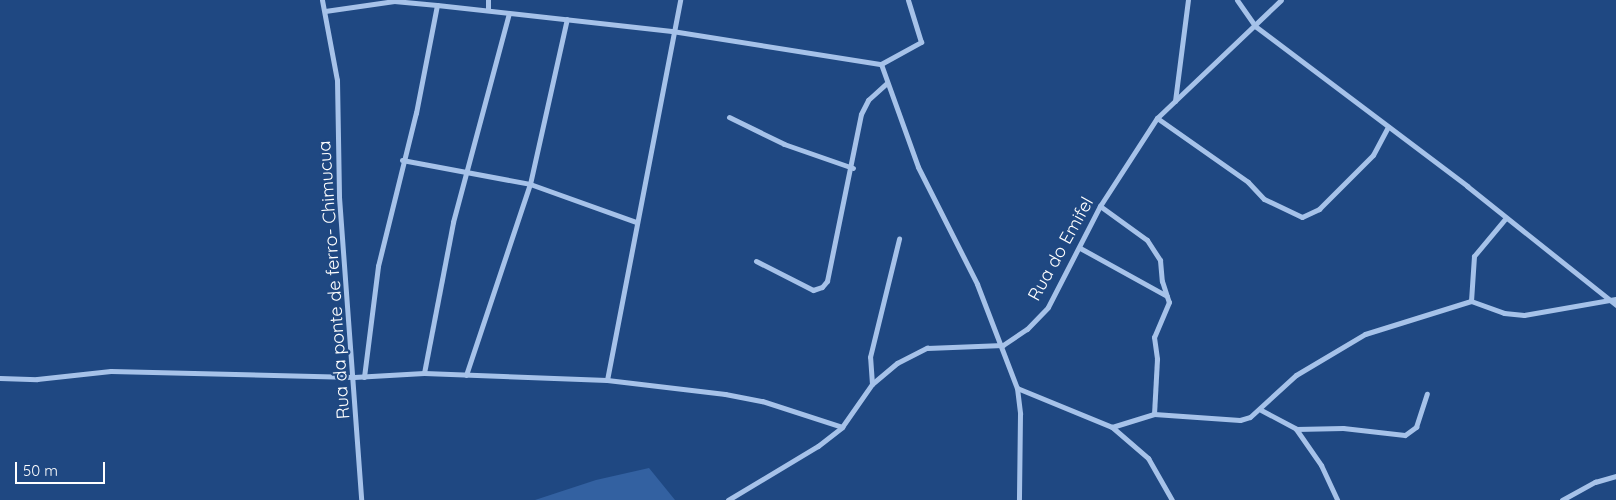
<!DOCTYPE html>
<html>
<head>
<meta charset="utf-8">
<style>
	body { margin:0 }
	#map { position:relative; width:1616px; height:500px; overflow:hidden; background:#1f4882; font-family:Quicksand,sans-serif }
	div>[style] { position:absolute }
	.green>* { inset:0; background:#3361a1 }
	.street>* { height:5px; margin:-2.5px; padding:0 2.5px; transform-origin:2.5px; border-radius:2.5px; background:#a6c2e9 }
	span { translate:-50% -50%; white-space:nowrap; text-align:center; line-height:1.15; -webkit-text-stroke:4.5px #1f4882; paint-order:stroke }
	.street-label { font-size:18px; color:#fff }
	.scale { position:absolute; left:15px; top:462px; width:90px; height:22px; box-sizing:border-box; border:2px solid #fff; border-top:0; padding-left:6px; font-size:15px; line-height:18px; white-space:nowrap; color:#fff; -webkit-text-stroke:4px #1f4882; paint-order:stroke }
</style>
</head>
<body>
<div id="map">
	<div class="green">
		<i style="clip-path:polygon(649px 468px,675px 500px,535px 500px,596px 480px)"></i>
	</div>
	<div class="street">
		<i style="left:322px;top:0;width:81px;rotate:79.4deg"></i>
		<i style="left:337px;top:80px;width:117px;rotate:89deg"></i>
		<i style="left:339px;top:197px;width:304px;rotate:85.8deg"></i>
		<i style="left:1237px;top:0;width:32px;rotate:55deg"></i>
		<i style="left:1255px;top:26px;width:266px;rotate:37deg"></i>
		<i style="left:1467px;top:186px;width:191px;rotate:38.6deg"></i>
		<i style="left:488px;top:10px;width:10px;rotate:-90deg"></i>
		<i style="left:325px;top:11px;width:70px;rotate:-8.2deg"></i>
		<i style="left:394px;top:1px;width:43px;rotate:5.3deg"></i>
		<i style="left:437px;top:5px;width:236px;rotate:6.3deg"></i>
		<i style="left:672px;top:31px;width:212px;rotate:9deg"></i>
		<i style="left:881px;top:64px;width:46px;rotate:-28.8deg"></i>
		<i style="left:921px;top:42px;width:44px;rotate:-107.2deg"></i>
		<i style="left:881px;top:64px;width:109px;rotate:70.2deg"></i>
		<i style="left:918px;top:167px;width:131px;rotate:63.2deg"></i>
		<i style="left:977px;top:284px;width:111px;rotate:69deg"></i>
		<i style="left:1017px;top:388px;width:26px;rotate:83deg"></i>
		<i style="left:1020px;top:414px;width:86px;rotate:90.7deg"></i>
		<i style="left:1175px;top:101px;width:102px;rotate:-82.7deg"></i>
		<i style="left:729px;top:117px;width:61px;rotate:26.1deg"></i>
		<i style="left:784px;top:144px;width:73px;rotate:19.2deg"></i>
		<i style="left:1157px;top:118px;width:111px;rotate:35.1deg"></i>
		<i style="left:1248px;top:182px;width:23px;rotate:47deg"></i>
		<i style="left:1264px;top:199px;width:42px;rotate:25.3deg"></i>
		<i style="left:1302px;top:217px;width:19px;rotate:-25deg"></i>
		<i style="left:1319px;top:209px;width:76px;rotate:-45deg"></i>
		<i style="left:1373px;top:155px;width:32px;rotate:-62deg"></i>
		<i style="left:402px;top:160px;width:130px;rotate:10.6deg"></i>
		<i style="left:530px;top:184px;width:113px;rotate:19.7deg"></i>
		<i style="left:1100px;top:206px;width:58px;rotate:35.9deg"></i>
		<i style="left:1147px;top:240px;width:24px;rotate:57deg"></i>
		<i style="left:1160px;top:260px;width:21px;rotate:85deg"></i>
		<i style="left:1162px;top:281px;width:22px;rotate:72deg"></i>
		<i style="left:1169px;top:302px;width:38px;rotate:113deg"></i>
		<i style="left:1154px;top:337px;width:22px;rotate:82deg"></i>
		<i style="left:1157px;top:359px;width:55px;rotate:93.1deg"></i>
		<i style="left:1080px;top:248px;width:99px;rotate:28.9deg"></i>
		<i style="left:756px;top:261px;width:64px;rotate:27deg"></i>
		<i style="left:813px;top:290px;width:9px;rotate:-18deg"></i>
		<i style="left:822px;top:287px;width:8px;rotate:-50deg"></i>
		<i style="left:827px;top:281px;width:170px;rotate:-78.5deg"></i>
		<i style="left:861px;top:114px;width:16px;rotate:-63deg"></i>
		<i style="left:868px;top:100px;width:24px;rotate:-42deg"></i>
		<i style="left:1471px;top:301px;width:45px;rotate:-86.2deg"></i>
		<i style="left:1474px;top:256px;width:48px;rotate:-50deg"></i>
		<i style="left:424px;top:373px;width:154px;rotate:-79.1deg"></i>
		<i style="left:453px;top:222px;width:216px;rotate:-75deg"></i>
		<i style="left:466px;top:375px;width:201px;rotate:-71.5deg"></i>
		<i style="left:530px;top:184px;width:169px;rotate:-77.4deg"></i>
		<i style="left:364px;top:377px;width:112px;rotate:-82.8deg"></i>
		<i style="left:378px;top:266px;width:158px;rotate:-76.1deg"></i>
		<i style="left:416px;top:113px;width:110px;rotate:-79deg"></i>
		<i style="left:0;top:378px;width:37px;rotate:2deg"></i>
		<i style="left:37px;top:379px;width:74px;rotate:-6.2deg"></i>
		<i style="left:111px;top:371px;width:243px;rotate:1.4deg"></i>
		<i style="left:354px;top:377px;width:70px;rotate:-3.3deg"></i>
		<i style="left:424px;top:373px;width:183px;rotate:2.2deg"></i>
		<i style="left:607px;top:380px;width:119px;rotate:6.8deg"></i>
		<i style="left:725px;top:394px;width:38px;rotate:11deg"></i>
		<i style="left:762px;top:401px;width:84px;rotate:18deg"></i>
		<i style="left:607px;top:380px;width:387px;rotate:-79.1deg"></i>
		<i style="left:872px;top:384px;width:27px;rotate:-94deg"></i>
		<i style="left:870px;top:357px;width:122px;rotate:-76.2deg"></i>
		<i style="left:1017px;top:388px;width:103px;rotate:22.3deg"></i>
		<i style="left:1112px;top:427px;width:48px;rotate:40.7deg"></i>
		<i style="left:1148px;top:458px;width:48px;rotate:60.3deg"></i>
		<i style="left:1261px;top:410px;width:40px;rotate:28deg"></i>
		<i style="left:1296px;top:429px;width:44px;rotate:55.2deg"></i>
		<i style="left:1321px;top:465px;width:38px;rotate:65deg"></i>
		<i style="left:1112px;top:427px;width:44px;rotate:-17.2deg"></i>
		<i style="left:1154px;top:414px;width:86px;rotate:4deg"></i>
		<i style="left:1240px;top:420px;width:10px;rotate:-17deg"></i>
		<i style="left:1250px;top:417px;width:62px;rotate:-42.4deg"></i>
		<i style="left:1296px;top:375px;width:80px;rotate:-30.7deg"></i>
		<i style="left:1365px;top:334px;width:111px;rotate:-17.3deg"></i>
		<i style="left:1471px;top:301px;width:35px;rotate:20deg"></i>
		<i style="left:1504px;top:313px;width:20px;rotate:6deg"></i>
		<i style="left:1524px;top:315px;width:93px;rotate:-9.9deg"></i>
		<i style="left:1296px;top:429px;width:47px;rotate:-1.2deg"></i>
		<i style="left:1343px;top:428px;width:62px;rotate:6.4deg"></i>
		<i style="left:1405px;top:435px;width:14px;rotate:-36deg"></i>
		<i style="left:1416px;top:427px;width:35px;rotate:-72deg"></i>
		<i style="left:728px;top:500px;width:105px;rotate:-31deg"></i>
		<i style="left:818px;top:446px;width:31px;rotate:-38deg"></i>
		<i style="left:842px;top:427px;width:52px;rotate:-55.1deg"></i>
		<i style="left:872px;top:384px;width:33px;rotate:-40deg"></i>
		<i style="left:897px;top:363px;width:34px;rotate:-27deg"></i>
		<i style="left:927px;top:348px;width:76px;rotate:-2.3deg"></i>
		<i style="left:1003px;top:345px;width:29px;rotate:-34deg"></i>
		<i style="left:1027px;top:329px;width:30px;rotate:-46deg"></i>
		<i style="left:1048px;top:307px;width:114px;rotate:-62.8deg"></i>
		<i style="left:1100px;top:206px;width:105px;rotate:-57.1deg"></i>
		<i style="left:1157px;top:118px;width:171px;rotate:-43.6deg"></i>
		<i style="left:1562px;top:500px;width:38px;rotate:-29deg"></i>
		<i style="left:1595px;top:482px;width:22px;rotate:-16deg"></i>
	</div>
	<div class="street-label">
		<span style="left:1061px;top:249px;rotate:-61deg">Rua do Emifel</span>
		<span style="left:334px;top:280px;rotate:-94deg">Rua da ponte de ferro- Chimucua</span>
	</div>
	<div class="scale">50 m</div>
</div>
</body>
</html>
